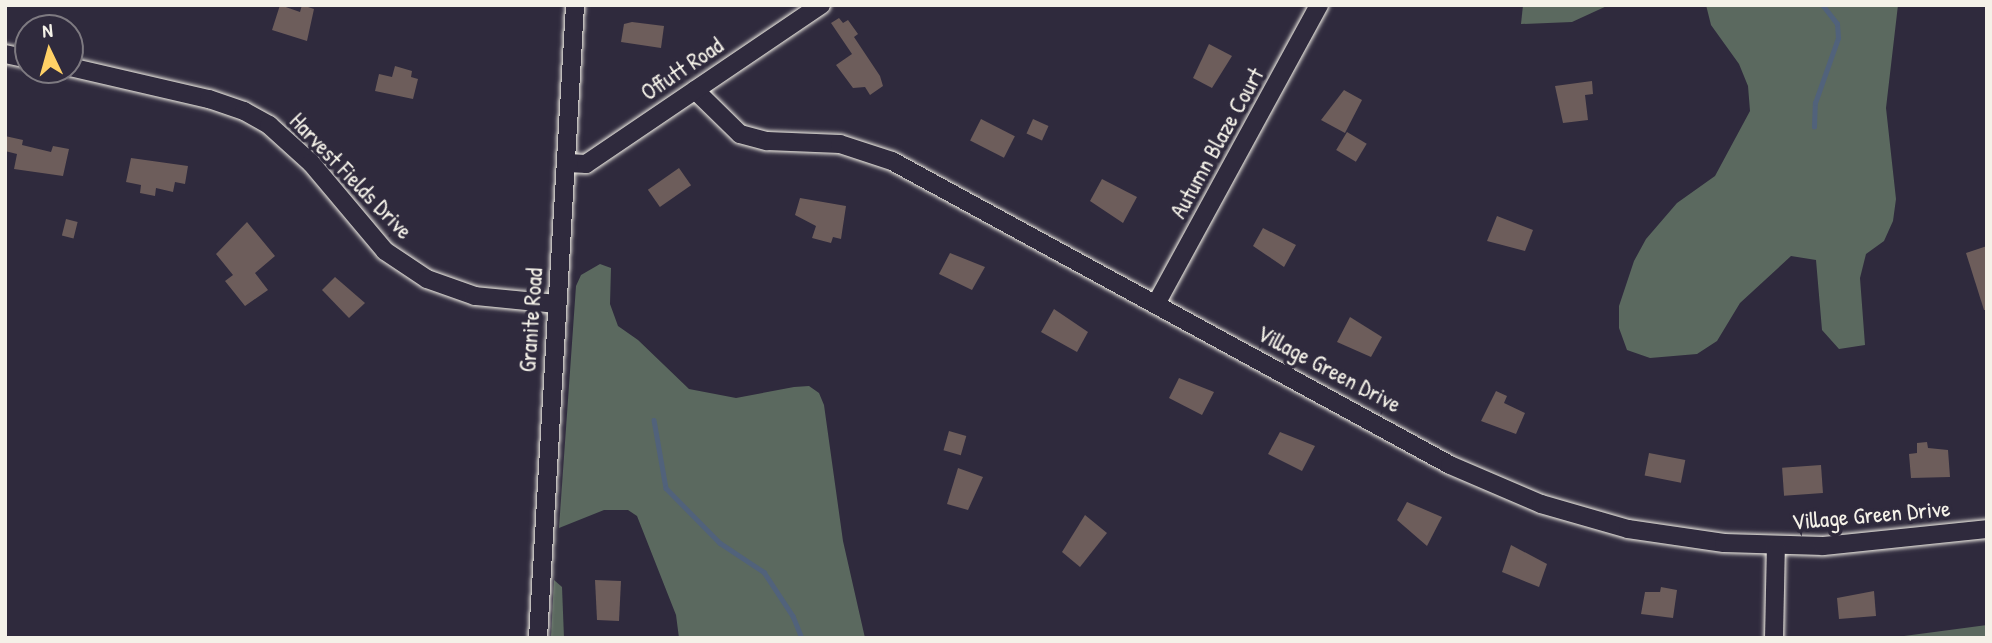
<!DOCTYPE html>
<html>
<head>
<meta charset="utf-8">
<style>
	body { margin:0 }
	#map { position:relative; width:1992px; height:643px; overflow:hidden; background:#2f2a3d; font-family:"Patrick Hand",sans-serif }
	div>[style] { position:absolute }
	.green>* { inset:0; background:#5b695f }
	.stream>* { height:4.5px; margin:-2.25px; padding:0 2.25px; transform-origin:2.25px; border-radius:2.25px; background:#51627b }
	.building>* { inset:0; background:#6d5d5b; transform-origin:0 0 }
	.roads { filter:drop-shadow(0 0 2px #f4f1e8) drop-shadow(0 0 2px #f4f1e8) }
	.minor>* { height:18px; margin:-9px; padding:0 9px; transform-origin:9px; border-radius:9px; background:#2f2a3d }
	span { translate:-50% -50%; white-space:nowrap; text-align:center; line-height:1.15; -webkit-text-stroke:7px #2f2a3d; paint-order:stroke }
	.street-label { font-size:23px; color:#f4f1e8 }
	.frame { position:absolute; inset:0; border:7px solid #f4f1e8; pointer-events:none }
	.north { position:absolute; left:14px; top:14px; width:70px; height:70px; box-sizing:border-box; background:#2f2a3d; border:2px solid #7e7a81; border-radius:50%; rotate:355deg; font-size:19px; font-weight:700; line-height:28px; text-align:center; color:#f4f1e8 }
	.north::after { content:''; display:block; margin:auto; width:24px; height:32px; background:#ffd166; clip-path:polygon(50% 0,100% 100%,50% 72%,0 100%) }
</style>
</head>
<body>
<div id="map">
	<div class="green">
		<i style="clip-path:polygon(1523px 5px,1609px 5px,1572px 22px,1521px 24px)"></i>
		<i style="clip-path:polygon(1706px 5px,1898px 5px,1886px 108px,1896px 199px,1893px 221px,1884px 241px,1866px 254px,1860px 278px,1865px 345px,1839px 349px,1822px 330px,1816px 260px,1791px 256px,1740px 303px,1717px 341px,1697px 354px,1650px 358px,1627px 350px,1619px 328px,1619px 306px,1634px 261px,1646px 239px,1677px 203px,1715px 176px,1750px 111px,1748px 86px,1739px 64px,1711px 25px)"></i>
		<i style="clip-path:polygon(600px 264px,611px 268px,610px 304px,618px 326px,638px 340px,689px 389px,736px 398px,794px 387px,809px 386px,819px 393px,824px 405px,843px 541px,865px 638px,679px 638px,676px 615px,637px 516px,628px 510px,604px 510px,559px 528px,576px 286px,581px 275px)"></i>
		<i style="clip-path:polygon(554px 580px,562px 587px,564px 638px,551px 638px)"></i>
		<i style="clip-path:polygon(1987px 625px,1987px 638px,1889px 638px)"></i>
	</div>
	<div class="stream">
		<i style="left:1814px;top:127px;width:24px;rotate:-88deg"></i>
		<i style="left:1815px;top:103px;width:69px;rotate:-70.5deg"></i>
		<i style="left:1838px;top:38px;width:14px;rotate:-94deg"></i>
		<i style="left:1837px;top:24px;width:24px;rotate:-128deg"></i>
		<i style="left:654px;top:420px;width:69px;rotate:80deg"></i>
		<i style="left:666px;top:488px;width:77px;rotate:45.5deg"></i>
		<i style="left:720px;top:543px;width:53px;rotate:33.4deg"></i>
		<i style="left:764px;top:572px;width:53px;rotate:56.6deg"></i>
		<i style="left:793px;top:616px;width:24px;rotate:68deg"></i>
	</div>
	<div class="building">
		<i style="clip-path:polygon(280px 5px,300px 12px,302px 5px,314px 9px,307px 41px,272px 30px)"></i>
		<i style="clip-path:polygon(839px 18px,843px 23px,848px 20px,858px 34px,854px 37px,880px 76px,883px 86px,870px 95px,865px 87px,853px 88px,836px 65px,852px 54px,831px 23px)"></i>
		<i style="clip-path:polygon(632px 22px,664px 26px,661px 48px,621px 42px,624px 24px)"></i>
		<i style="clip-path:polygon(1209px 44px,1232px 56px,1212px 88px,1193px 78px)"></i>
		<i style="clip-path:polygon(395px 66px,412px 71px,411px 77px,418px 79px,413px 99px,375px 91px,379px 74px,392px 77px)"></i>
		<i style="clip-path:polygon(1592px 81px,1593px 94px,1585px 95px,1588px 120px,1563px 123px,1555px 86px)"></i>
		<i style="clip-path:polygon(1344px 90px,1362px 100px,1345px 133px,1321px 120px)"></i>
		<i style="left:981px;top:119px;width:38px;height:24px;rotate:27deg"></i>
		<i style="left:1033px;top:119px;width:17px;height:16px;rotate:24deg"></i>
		<i style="left:1347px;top:132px;width:23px;height:21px;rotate:31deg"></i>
		<i style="clip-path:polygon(5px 136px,23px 140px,22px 145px,51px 152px,53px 146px,69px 149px,63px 176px,14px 169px,17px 154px,5px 151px)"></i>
		<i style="clip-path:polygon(131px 158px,188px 166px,185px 184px,175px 182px,173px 192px,156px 188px,155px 196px,140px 193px,141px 185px,126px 182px)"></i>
		<i style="left:679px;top:168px;width:21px;height:38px;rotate:55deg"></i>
		<i style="clip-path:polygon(1102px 179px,1137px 197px,1123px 223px,1090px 201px)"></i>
		<i style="clip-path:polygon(800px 198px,846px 206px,841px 239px,833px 237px,831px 243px,812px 238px,816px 226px,795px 215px)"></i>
		<i style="clip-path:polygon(1497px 216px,1533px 230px,1525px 251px,1487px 241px)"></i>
		<i style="left:66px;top:219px;width:12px;height:17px;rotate:14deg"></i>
		<i style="clip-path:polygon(247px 222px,275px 256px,255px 273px,268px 290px,245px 306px,225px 281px,233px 275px,216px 254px)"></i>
		<i style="clip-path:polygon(1263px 228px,1296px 245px,1284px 267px,1253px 246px)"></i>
		<i style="clip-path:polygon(1987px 246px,1987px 310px,1984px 310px,1966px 253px)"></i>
		<i style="clip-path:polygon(950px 253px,985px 267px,972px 290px,939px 274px)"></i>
		<i style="clip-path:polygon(335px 277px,365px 303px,349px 318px,322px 290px)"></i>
		<i style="clip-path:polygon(1054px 309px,1088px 332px,1077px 352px,1041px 332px)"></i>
		<i style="clip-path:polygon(1350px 317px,1382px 337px,1371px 357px,1337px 342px)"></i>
		<i style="clip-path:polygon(1179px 378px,1214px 392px,1202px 415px,1169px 398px)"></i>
		<i style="clip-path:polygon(1496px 391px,1507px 396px,1504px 403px,1525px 413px,1516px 434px,1481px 421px)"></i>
		<i style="left:949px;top:431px;width:18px;height:20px;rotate:16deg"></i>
		<i style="clip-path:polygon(1280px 432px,1315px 446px,1302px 471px,1268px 454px)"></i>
		<i style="clip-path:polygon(1927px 442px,1928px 448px,1948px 450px,1950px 477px,1911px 478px,1909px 454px,1917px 453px,1917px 443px)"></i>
		<i style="left:1649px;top:453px;width:37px;height:23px;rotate:11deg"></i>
		<i style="left:1821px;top:465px;width:28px;height:39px;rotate:86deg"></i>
		<i style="clip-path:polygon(958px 468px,983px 477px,968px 510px,947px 504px)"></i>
		<i style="clip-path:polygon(1407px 502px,1442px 517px,1427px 546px,1397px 520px)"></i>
		<i style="clip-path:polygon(1085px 515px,1107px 533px,1080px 567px,1062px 552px)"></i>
		<i style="clip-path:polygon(1511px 545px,1547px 564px,1539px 587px,1502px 572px)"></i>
		<i style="clip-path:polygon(595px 580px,621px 581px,619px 621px,597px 620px)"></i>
		<i style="clip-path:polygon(1661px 587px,1677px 590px,1673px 618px,1641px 614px,1645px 592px,1660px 592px)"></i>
		<i style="clip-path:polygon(1874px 591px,1876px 616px,1839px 619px,1837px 598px)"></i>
	</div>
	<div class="roads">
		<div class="minor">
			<i style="left:5px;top:54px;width:24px;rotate:12deg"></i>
			<i style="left:70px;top:67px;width:143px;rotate:13deg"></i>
			<i style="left:209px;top:99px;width:37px;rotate:19deg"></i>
			<i style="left:244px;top:111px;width:29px;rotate:29deg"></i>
			<i style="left:269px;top:125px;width:57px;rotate:42.1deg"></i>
			<i style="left:311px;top:163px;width:115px;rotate:49.9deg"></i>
			<i style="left:385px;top:251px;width:50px;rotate:33.7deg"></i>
			<i style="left:427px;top:279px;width:51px;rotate:19.5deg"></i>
			<i style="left:475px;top:296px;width:81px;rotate:5.6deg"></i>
			<i style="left:695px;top:90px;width:63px;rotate:44.4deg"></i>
			<i style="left:740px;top:134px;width:28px;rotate:15deg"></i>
			<i style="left:767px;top:141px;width:73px;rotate:2.4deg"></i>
			<i style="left:840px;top:144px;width:55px;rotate:18.1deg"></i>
			<i style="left:892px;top:161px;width:635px;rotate:28.58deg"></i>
			<i style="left:1450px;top:465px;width:99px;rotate:23.2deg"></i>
			<i style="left:1541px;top:504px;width:91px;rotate:16deg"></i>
			<i style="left:1628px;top:529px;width:97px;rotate:8.3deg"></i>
			<i style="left:1724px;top:543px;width:99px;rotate:1.7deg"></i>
			<i style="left:1823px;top:546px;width:165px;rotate:-5.9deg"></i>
			<i style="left:568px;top:163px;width:18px;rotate:3deg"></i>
			<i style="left:586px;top:164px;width:284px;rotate:-34.1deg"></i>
			<i style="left:1156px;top:304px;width:341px;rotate:-61.4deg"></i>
			<i style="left:538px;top:638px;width:634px;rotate:-86.65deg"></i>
			<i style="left:1774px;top:638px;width:92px;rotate:-88.8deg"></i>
		</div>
	</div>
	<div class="street-label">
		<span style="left:682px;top:69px;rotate:-34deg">Offutt Road</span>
		<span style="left:1217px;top:143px;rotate:-61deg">Autumn Blaze Court</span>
		<span style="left:351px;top:176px;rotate:46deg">Harvest Fields Drive</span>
		<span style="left:531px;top:320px;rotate:-86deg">Granite Road</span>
		<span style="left:1329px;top:369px;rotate:28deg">Village Green Drive</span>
		<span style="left:1871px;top:515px;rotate:-5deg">Village Green Drive</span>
	</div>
	<div class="frame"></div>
	<div class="north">N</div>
</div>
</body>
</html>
